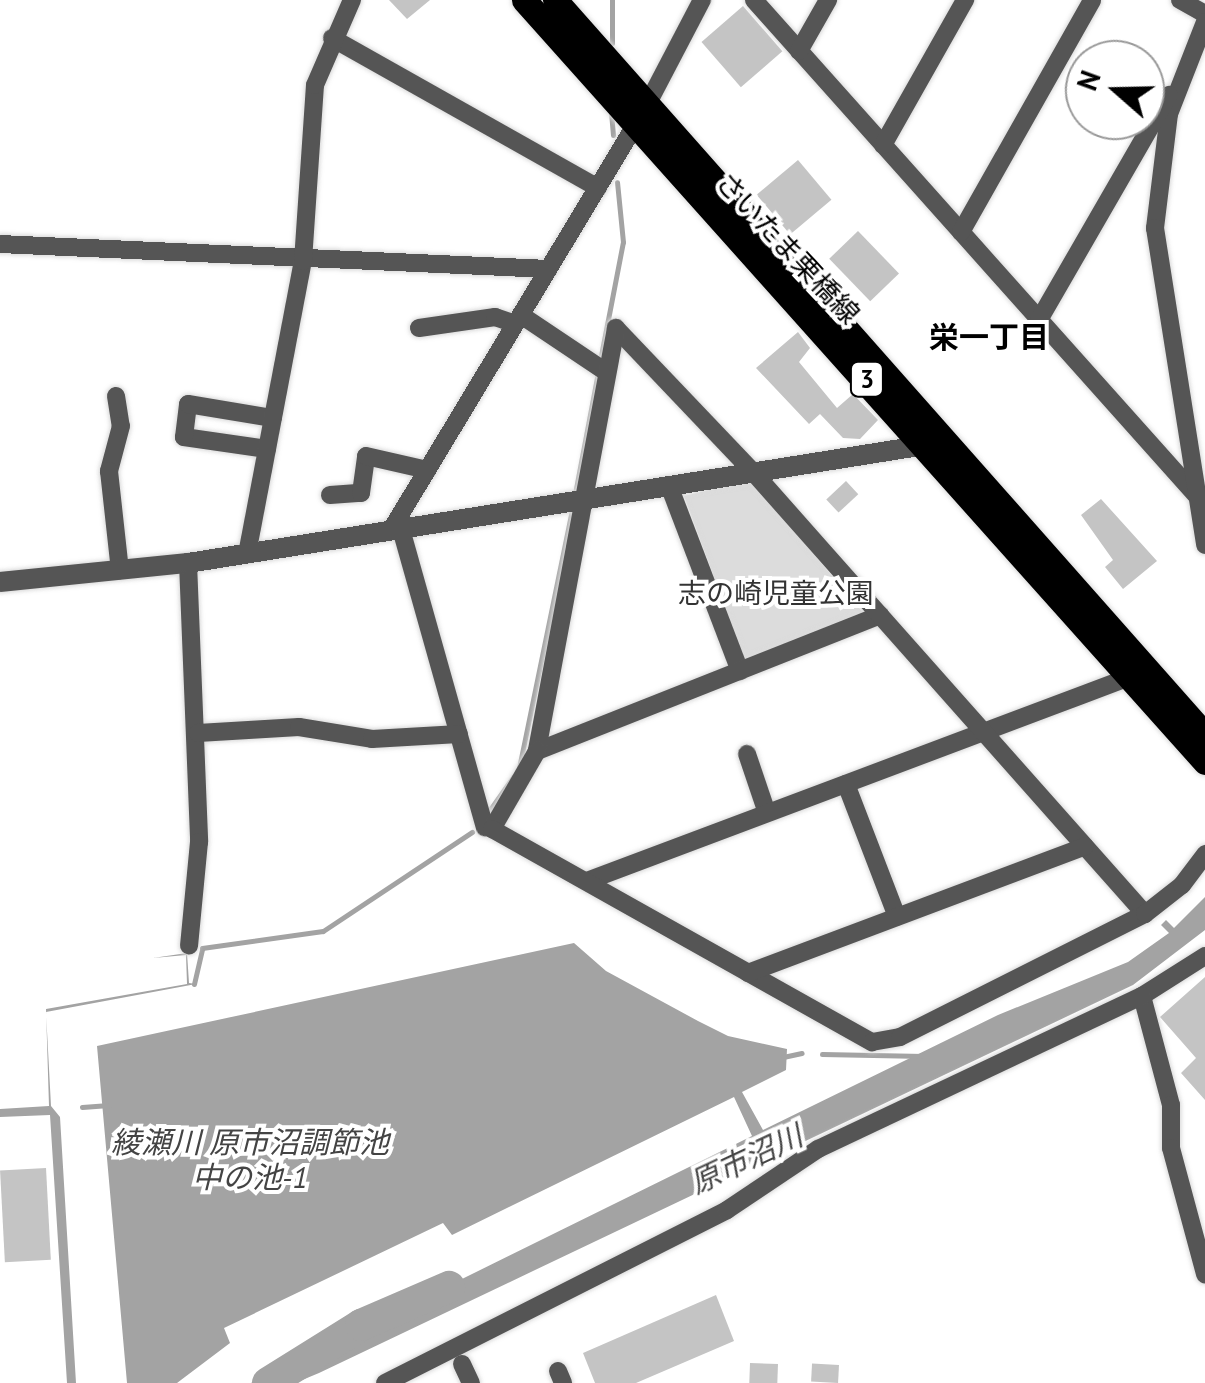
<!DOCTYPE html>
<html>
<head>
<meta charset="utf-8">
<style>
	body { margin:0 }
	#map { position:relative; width:1205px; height:1383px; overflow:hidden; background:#fff; font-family:"PT Sans","Noto Sans JP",sans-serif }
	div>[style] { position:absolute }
	.green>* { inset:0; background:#dcdcdc }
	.water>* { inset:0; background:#a3a3a3 }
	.stream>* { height:5px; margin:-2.5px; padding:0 2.5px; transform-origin:2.5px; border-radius:2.5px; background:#a3a3a3 }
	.river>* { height:32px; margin:-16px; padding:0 16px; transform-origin:16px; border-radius:16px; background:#a3a3a3 }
	.building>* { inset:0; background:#c4c4c4; transform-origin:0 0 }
	.roads { filter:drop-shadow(0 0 2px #dbdbdb) drop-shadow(0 0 2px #dbdbdb) }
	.minor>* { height:18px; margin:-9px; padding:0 9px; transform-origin:9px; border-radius:9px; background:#555 }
	.tertiary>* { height:20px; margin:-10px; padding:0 10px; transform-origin:10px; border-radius:10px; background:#555 }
	.primary>* { height:25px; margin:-12.5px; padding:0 12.5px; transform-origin:12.5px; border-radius:12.5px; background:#000 }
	span { translate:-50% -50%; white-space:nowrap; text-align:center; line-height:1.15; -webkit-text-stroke:8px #fff; paint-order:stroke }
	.shield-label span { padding:2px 8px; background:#fff; border:2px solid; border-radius:8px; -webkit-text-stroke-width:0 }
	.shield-label { font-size:25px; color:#000; font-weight:700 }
	.street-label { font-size:28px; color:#000 }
	.park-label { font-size:28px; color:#333 }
	.neighbourhood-label { font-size:30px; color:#000; font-weight:700 }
	.water-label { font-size:30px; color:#444; font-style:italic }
	.north { position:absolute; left:1065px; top:40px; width:100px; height:100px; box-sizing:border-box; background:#fff; border:2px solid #999; border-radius:50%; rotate:290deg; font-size:28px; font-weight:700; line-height:40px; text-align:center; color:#000 }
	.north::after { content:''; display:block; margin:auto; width:35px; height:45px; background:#000; clip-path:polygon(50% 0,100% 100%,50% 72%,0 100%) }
</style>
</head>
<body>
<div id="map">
	<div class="green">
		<i style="clip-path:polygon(751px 480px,865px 615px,746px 663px,684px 496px)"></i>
	</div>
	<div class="water">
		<i style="clip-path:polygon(1205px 897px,1205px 930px,1133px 985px,319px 1373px,295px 1383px,251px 1383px,752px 1136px,734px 1097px,452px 1235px,443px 1223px,224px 1328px,230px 1343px,177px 1383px,127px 1383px,97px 1046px,574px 943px,606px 971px,698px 1021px,728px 1036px,787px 1049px,786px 1070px,742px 1092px,763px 1130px,998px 1015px,1128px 962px,1169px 933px,1161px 925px,1166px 920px,1174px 928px)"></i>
		<i style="clip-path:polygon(187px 953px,189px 983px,196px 984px,46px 1012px,51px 1106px,60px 1117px,76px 1383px,67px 1383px,50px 1115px,0 1117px,0 1109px,49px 1106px,46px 1009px,187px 984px,186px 955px,153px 958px)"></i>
	</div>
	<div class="stream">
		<i style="left:612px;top:43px;width:43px;rotate:-90deg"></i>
		<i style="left:611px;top:112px;width:23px;rotate:85deg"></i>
		<i style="left:600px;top:361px;width:121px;rotate:-79.1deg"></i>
		<i style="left:623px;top:242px;width:60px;rotate:-95.7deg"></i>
		<i style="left:575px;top:494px;width:124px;rotate:-79.3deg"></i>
		<i style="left:519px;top:768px;width:263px;rotate:-78.4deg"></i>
		<i style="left:489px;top:811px;width:42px;rotate:-54.8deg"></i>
		<i style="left:194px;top:984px;width:37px;rotate:-77deg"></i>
		<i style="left:202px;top:948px;width:122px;rotate:-8deg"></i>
		<i style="left:323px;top:931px;width:179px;rotate:-33.6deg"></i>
		<i style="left:822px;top:1054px;width:102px;rotate:1.1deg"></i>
		<i style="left:783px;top:1057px;width:19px;rotate:-12deg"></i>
		<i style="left:82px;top:1107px;width:27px;rotate:-4deg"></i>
	</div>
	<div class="river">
		<i style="left:268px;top:1383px;width:110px;rotate:-31.9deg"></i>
		<i style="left:361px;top:1325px;width:96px;rotate:-23.4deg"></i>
	</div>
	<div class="building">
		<i style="clip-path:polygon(389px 0,430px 0,407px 19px)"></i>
		<i style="left:743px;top:6px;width:60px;height:55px;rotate:49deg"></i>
		<i style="left:798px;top:160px;width:52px;height:54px;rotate:50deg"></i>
		<i style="left:858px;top:231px;width:59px;height:40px;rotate:46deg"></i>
		<i style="clip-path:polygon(798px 332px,810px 348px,799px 362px,837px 408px,853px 394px,878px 420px,860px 439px,843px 438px,820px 414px,809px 424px,756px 368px)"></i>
		<i style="left:846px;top:481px;width:18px;height:27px;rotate:47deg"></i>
		<i style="clip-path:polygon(1101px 499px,1157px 561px,1123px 589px,1105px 567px,1113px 560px,1081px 515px)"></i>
		<i style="clip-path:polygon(1205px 977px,1205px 1100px,1181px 1073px,1196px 1058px,1160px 1017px)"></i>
		<i style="left:46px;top:1168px;width:92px;height:46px;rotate:87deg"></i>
		<i style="clip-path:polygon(716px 1295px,734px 1341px,636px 1383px,595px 1383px,583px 1353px)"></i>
		<i style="left:750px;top:1363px;width:28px;height:20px;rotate:2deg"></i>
		<i style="left:839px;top:1365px;width:18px;height:27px;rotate:93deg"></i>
	</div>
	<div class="roads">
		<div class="minor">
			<i style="left:754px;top:0;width:664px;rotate:48.24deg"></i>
			<i style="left:1180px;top:0;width:29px;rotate:29deg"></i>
			<i style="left:1205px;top:22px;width:99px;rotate:111.4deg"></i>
			<i style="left:1169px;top:114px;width:115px;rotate:97deg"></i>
			<i style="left:1155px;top:228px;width:321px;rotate:81deg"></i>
			<i style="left:332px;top:38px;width:305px;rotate:29.4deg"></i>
			<i style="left:799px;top:51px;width:59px;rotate:-60.4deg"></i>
			<i style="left:883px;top:145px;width:167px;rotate:-60.5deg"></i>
			<i style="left:961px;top:232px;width:266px;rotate:-60.5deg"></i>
			<i style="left:0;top:244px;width:549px;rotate:2.61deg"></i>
			<i style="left:521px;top:315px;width:102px;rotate:33.8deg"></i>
			<i style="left:1039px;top:320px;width:260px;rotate:-60deg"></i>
			<i style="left:419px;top:328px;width:77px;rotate:-8.2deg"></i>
			<i style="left:495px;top:317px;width:21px;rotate:19deg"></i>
			<i style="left:116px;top:396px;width:30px;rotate:81deg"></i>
			<i style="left:121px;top:426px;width:47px;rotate:104.9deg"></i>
			<i style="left:109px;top:471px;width:100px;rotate:83.7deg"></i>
			<i style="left:267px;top:449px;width:84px;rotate:-171.8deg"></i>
			<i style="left:184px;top:437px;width:33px;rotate:-83deg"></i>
			<i style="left:188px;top:404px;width:86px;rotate:9.4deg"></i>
			<i style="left:670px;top:488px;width:196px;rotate:69.1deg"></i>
			<i style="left:330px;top:495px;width:31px;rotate:-4deg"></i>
			<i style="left:361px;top:493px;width:37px;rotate:-82deg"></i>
			<i style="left:366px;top:456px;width:63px;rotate:12.9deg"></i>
			<i style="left:401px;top:529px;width:310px;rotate:74.3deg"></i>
			<i style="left:391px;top:530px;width:496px;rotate:-58.9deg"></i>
			<i style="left:647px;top:105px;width:119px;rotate:-62.4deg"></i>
			<i style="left:247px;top:554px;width:298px;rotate:-79.2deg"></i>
			<i style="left:303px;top:261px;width:176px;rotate:-86.1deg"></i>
			<i style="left:315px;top:85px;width:93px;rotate:-66.5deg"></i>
			<i style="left:188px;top:563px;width:279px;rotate:87.7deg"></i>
			<i style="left:199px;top:842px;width:104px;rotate:95.5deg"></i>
			<i style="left:198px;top:733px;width:101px;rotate:-3.4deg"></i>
			<i style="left:299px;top:727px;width:74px;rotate:9.3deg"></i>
			<i style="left:372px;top:739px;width:87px;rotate:-3.3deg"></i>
			<i style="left:537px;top:751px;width:369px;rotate:-21.6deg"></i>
			<i style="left:747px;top:754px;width:62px;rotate:71.3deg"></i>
			<i style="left:846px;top:784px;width:142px;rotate:69deg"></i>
			<i style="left:587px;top:881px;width:585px;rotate:-20.6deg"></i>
			<i style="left:1145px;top:914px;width:591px;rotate:-131.57deg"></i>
			<i style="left:753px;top:472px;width:199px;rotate:-133.6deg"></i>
			<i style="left:616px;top:328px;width:430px;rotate:100.6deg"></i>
			<i style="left:537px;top:751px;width:90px;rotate:120deg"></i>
			<i style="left:492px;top:829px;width:436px;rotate:29.3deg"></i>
			<i style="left:872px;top:1042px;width:28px;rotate:-10deg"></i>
			<i style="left:900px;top:1037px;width:274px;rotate:-26.7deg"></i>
			<i style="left:1145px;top:914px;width:47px;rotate:-38.1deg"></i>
			<i style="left:1182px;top:885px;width:39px;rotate:-53deg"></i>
			<i style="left:1205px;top:956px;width:75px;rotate:147.6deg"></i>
			<i style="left:1142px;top:996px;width:113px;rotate:75.1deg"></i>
			<i style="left:1171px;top:1105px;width:43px;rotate:90deg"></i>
			<i style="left:1171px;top:1148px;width:131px;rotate:74.9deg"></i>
			<i style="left:748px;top:973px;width:360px;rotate:-20.6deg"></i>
			<i style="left:462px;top:1364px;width:21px;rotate:65deg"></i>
			<i style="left:558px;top:1371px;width:13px;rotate:67deg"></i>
			<i style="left:385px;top:1383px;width:383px;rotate:-26.8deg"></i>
			<i style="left:727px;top:1210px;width:110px;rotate:-33.8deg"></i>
			<i style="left:818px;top:1149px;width:358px;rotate:-25.3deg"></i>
		</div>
		<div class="tertiary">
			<i style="left:0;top:582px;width:189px;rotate:-5.8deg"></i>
			<i style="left:188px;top:563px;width:753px;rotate:-9.09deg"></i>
		</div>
		<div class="primary">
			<i style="left:524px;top:0;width:1022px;rotate:48.21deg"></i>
			<i style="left:555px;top:0;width:981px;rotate:48.51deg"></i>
		</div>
	</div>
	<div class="shield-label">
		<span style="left:867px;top:379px">3</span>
	</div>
	<div class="street-label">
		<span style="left:788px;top:248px;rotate:47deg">さいたま栗橋線</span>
	</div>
	<div class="park-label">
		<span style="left:776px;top:593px">志の崎児童公園</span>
	</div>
	<div class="neighbourhood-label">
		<span style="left:989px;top:337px">栄一丁目</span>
	</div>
	<div class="water-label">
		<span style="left:250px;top:1159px">綾瀬川 原市沼調節池<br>中の池-1</span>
		<span style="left:746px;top:1159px;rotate:-25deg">原市沼川</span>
	</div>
	<div class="north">N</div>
</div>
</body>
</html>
